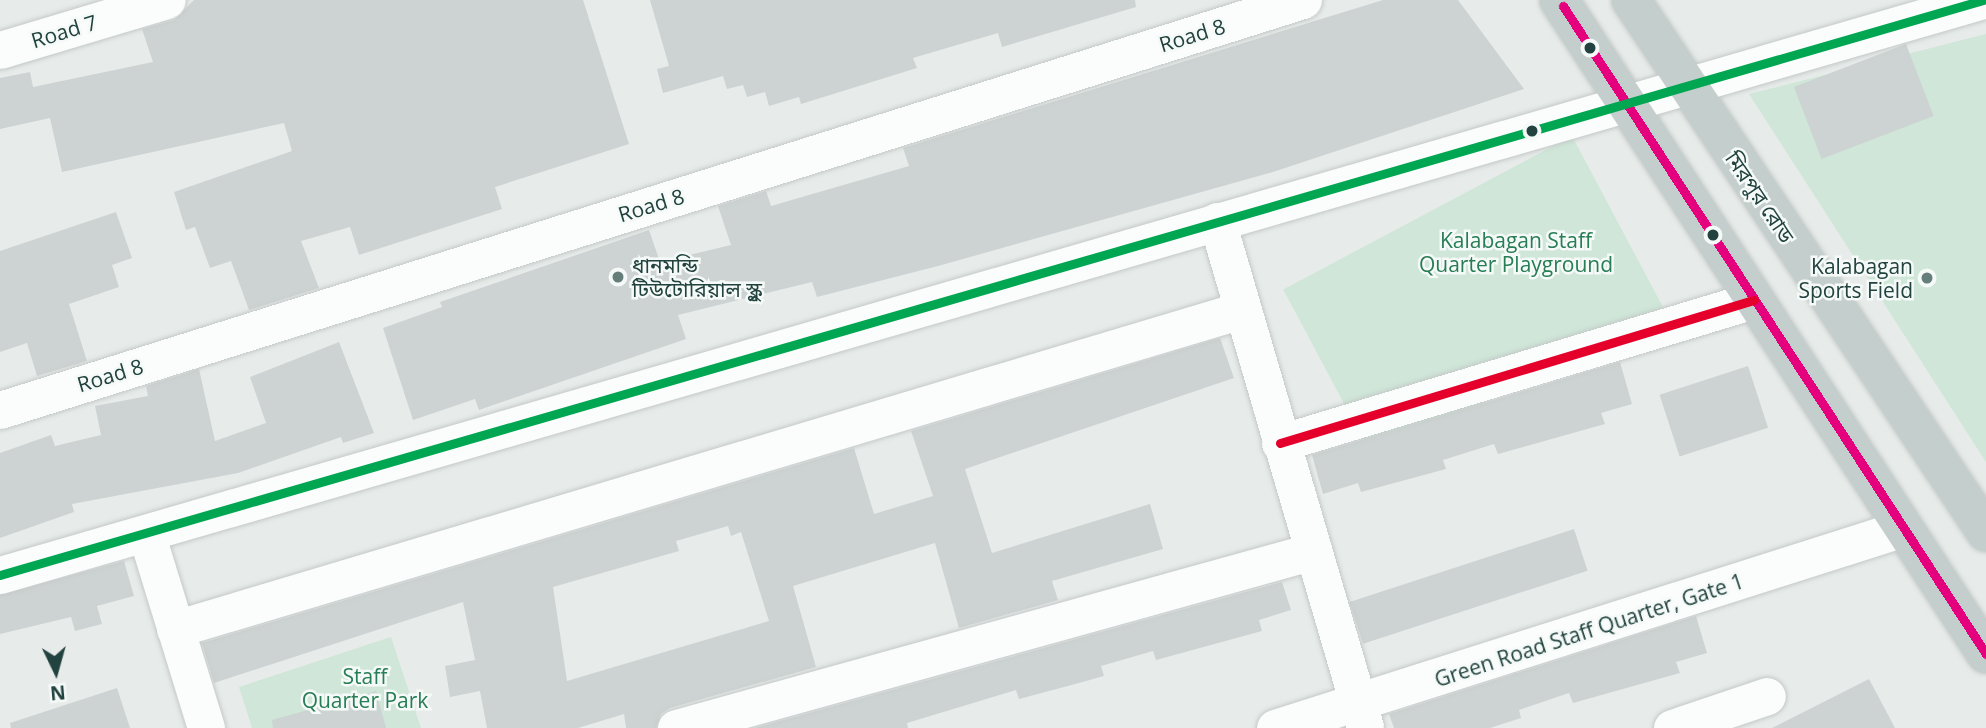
<!DOCTYPE html>
<html>
<head>
<meta charset="utf-8">
<style>
	body { margin:0 }
	#map { position:relative; width:1986px; height:728px; overflow:hidden; background:#e7ecea; font-family:"Open Sans","Noto Sans Bengali",sans-serif }
	div>[style] { position:absolute }
	.green>* { inset:0; background:#cfe6d8; transform-origin:0 0 }
	.building>* { inset:0; background:#cdd3d2; transform-origin:0 0 }
	.roads { filter:drop-shadow(0 0 2px #c4c9c8) drop-shadow(0 0 2px #c4c9c8) }
	.minor>* { height:37px; margin:-18.5px; padding:0 18.5px; transform-origin:18.5px; border-radius:18.5px; background:#fbfcfc }
	.trunk>* { height:38px; margin:-19px; padding:0 19px; transform-origin:19px; border-radius:19px; background:#c4cecc }
	.bus-1>* { height:9px; margin:-4.5px; padding:0 4.5px; transform-origin:4.5px; border-radius:4.5px; background:#e5007d }
	.bus-2>* { height:9px; margin:-4.5px; padding:0 4.5px; transform-origin:4.5px; border-radius:4.5px; background:#e4002b }
	.bus-3>* { height:9px; margin:-4.5px; padding:0 4.5px; transform-origin:4.5px; border-radius:4.5px; background:#00a651 }
	.dots>* { width:19px; height:19px; translate:-50% -50%; box-sizing:border-box; border:4px solid #f5faf8; border-radius:50% }
	span { translate:-50% -50%; white-space:nowrap; text-align:center; line-height:1.15; -webkit-text-stroke:5px #f5faf8; paint-order:stroke }
	.street-label { font-size:21px; color:#21423e }
	.park-label { font-size:21px; color:#277d54 }
	.poi-label { font-size:21px; color:#21423e }
	.left { translate:0 -50%; text-align:left }
	.right { translate:-100% -50%; text-align:right }
	.north { position:absolute; left:21px; top:637px; width:70px; height:70px; -webkit-text-stroke:5px #f5faf8; paint-order:stroke; rotate:175deg; font-size:19px; font-weight:700; line-height:28px; text-align:center; color:#21423e }
	.north::after { content:''; display:block; margin:auto; width:24px; height:32px; background:#21423e; clip-path:polygon(50% 0,100% 100%,50% 72%,0 100%) }
</style>
</head>
<body>
<div id="map">
	<div class="green">
		<i style="clip-path:polygon(1986px 34px,1986px 462px,1749px 94px)"></i>
		<i style="left:1572px;top:136px;width:194px;height:327px;rotate:62deg"></i>
		<i style="clip-path:polygon(391px 637px,421px 728px,252px 728px,239px 687px)"></i>
	</div>
	<div class="building">
		<i style="clip-path:polygon(194px 0,583px 0,629px 144px,495px 187px,502px 209px,359px 255px,350px 227px,301px 241px,319px 288px,249px 310px,231px 261px,210px 268px,195px 227px,186px 230px,174px 192px,292px 151px,284px 123px,62px 172px,50px 118px,0 129px,0 78px,30px 72px,33px 87px,153px 62px,142px 29px,174px 20px)"></i>
		<i style="clip-path:polygon(650px 0,1135px 0,1136px 7px,1002px 47px,998px 33px,913px 58px,917px 68px,801px 104px,799px 97px,769px 106px,765px 92px,747px 97px,743px 85px,727px 89px,723px 76px,663px 93px,657px 69px,669px 66px)"></i>
		<i style="clip-path:polygon(1383px 0,1458px 0,1524px 89px,1273px 172px,938px 266px,817px 297px,812px 282px,678px 315px,686px 339px,479px 410px,475px 399px,413px 420px,383px 328px,442px 307px,440px 302px,649px 230px,660px 262px,731px 245px,718px 206px,766px 191px,771px 206px,909px 166px,903px 148px)"></i>
		<i style="left:1906px;top:44px;width:77px;height:120px;rotate:69deg"></i>
		<i style="clip-path:polygon(116px 212px,132px 258px,112px 265px,119px 287px,69px 304px,87px 361px,37px 376px,27px 343px,0 352px,0 251px)"></i>
		<i style="clip-path:polygon(evenodd,1220px 338px,1234px 378px,965px 469px,992px 553px,1150px 504px,1163px 549px,1052px 581px,1058px 600px,959px 628px,935px 543px,793px 586px,816px 667px,670px 708px,661px 714px,656px 728px,626px 728px,624px 714px,578px 728px,487px 728px,480px 691px,450px 697px,445px 666px,475px 660px,463px 602px,214px 683px,202px 643px,854px 448px,874px 514px,933px 496px,911px 431px,1220px 338px,728px 526px,731px 536px,741px 532px,769px 621px,567px 681px,553px 587px,679px 551px,676px 541px,728px 526px)"></i>
		<i style="clip-path:polygon(339px 342px,374px 433px,343px 443px,341px 437px,238px 473px,72px 504px,74px 512px,0 538px,0 453px,51px 435px,55px 446px,101px 435px,95px 406px,148px 396px,146px 386px,199px 369px,215px 441px,266px 423px,250px 377px)"></i>
		<i style="clip-path:polygon(1620px 362px,1632px 404px,1601px 413px,1605px 424px,1498px 454px,1494px 444px,1443px 460px,1446px 469px,1361px 492px,1358px 483px,1323px 494px,1312px 455px)"></i>
		<i style="left:1748px;top:366px;width:65px;height:93px;rotate:72deg"></i>
		<i style="left:1574px;top:529px;width:44px;height:236px;rotate:72deg"></i>
		<i style="clip-path:polygon(124px 561px,134px 596px,97px 606px,102px 624px,75px 631px,71px 617px,0 634px,0 595px)"></i>
		<i style="clip-path:polygon(1282px 582px,1291px 610px,1259px 620px,1262px 631px,1156px 660px,1153px 651px,1101px 666px,1104px 676px,1079px 683px,1019px 699px,1016px 690px,907px 723px,908px 728px,755px 728px)"></i>
		<i style="clip-path:polygon(1696px 616px,1707px 653px,1676px 662px,1680px 673px,1573px 703px,1569px 693px,1519px 710px,1521px 718px,1490px 728px,1394px 728px,1389px 714px)"></i>
		<i style="clip-path:polygon(1869px 679px,1895px 728px,1772px 728px)"></i>
		<i style="clip-path:polygon(117px 688px,130px 728px,11px 728px,10px 723px)"></i>
		<i style="clip-path:polygon(376px 691px,386px 728px,273px 728px,272px 720px)"></i>
	</div>
	<div class="roads">
		<div class="minor">
			<i style="left:0;top:50px;width:174px;rotate:-16.7deg"></i>
			<i style="left:1217px;top:221px;width:527px;rotate:73.7deg"></i>
			<i style="left:0;top:410px;width:1366px;rotate:-17.47deg"></i>
			<i style="left:1280px;top:443px;width:495px;rotate:-16.8deg"></i>
			<i style="left:147px;top:536px;width:201px;rotate:72.9deg"></i>
			<i style="left:0;top:575px;width:2065px;rotate:-16.17deg"></i>
			<i style="left:175px;top:629px;width:1114px;rotate:-16.65deg"></i>
			<i style="left:676px;top:728px;width:658px;rotate:-15.51deg"></i>
			<i style="left:1275px;top:728px;width:657px;rotate:-17.64deg"></i>
			<i style="left:1672px;top:728px;width:100px;rotate:-18.6deg"></i>
		</div>
		<div class="trunk">
			<i style="left:1559px;top:0;width:781px;rotate:56.86deg"></i>
			<i style="left:1631px;top:0;width:640px;rotate:56.29deg"></i>
		</div>
	</div>
	<div class="bus-1">
		<i style="left:1563px;top:6px;width:774px;rotate:56.86deg"></i>
	</div>
	<div class="bus-2">
		<i style="left:1280px;top:443px;width:495px;rotate:-16.8deg"></i>
	</div>
	<div class="bus-3">
		<i style="left:0;top:575px;width:2065px;rotate:-16.17deg"></i>
	</div>
	<div class="dots">
		<i style="left:1590px;top:48px;background:#21423e"></i>
		<i style="left:1532px;top:131px;background:#21423e"></i>
		<i style="left:1713px;top:235px;background:#21423e"></i>
		<i style="left:618px;top:277px;background:#667e7a"></i>
		<i style="left:1927px;top:278px;background:#667e7a"></i>
	</div>
	<div class="street-label">
		<span style="left:64px;top:31px;rotate:-17deg">Road 7</span>
		<span style="left:1192px;top:35px;rotate:-17deg">Road 8</span>
		<span style="left:1760px;top:197px;rotate:56deg">মিরপুর রোড</span>
		<span style="left:651px;top:205px;rotate:-17deg">Road 8</span>
		<span style="left:110px;top:375px;rotate:-17deg">Road 8</span>
		<span style="left:1589px;top:630px;rotate:-18deg">Green Road Staff Quarter, Gate 1</span>
	</div>
	<div class="park-label">
		<span style="left:1516px;top:252px">Kalabagan Staff<br>Quarter Playground</span>
		<span style="left:365px;top:688px">Staff<br>Quarter Park</span>
	</div>
	<div class="poi-label">
		<span class="left" style="left:632px;top:277px">ধানমন্ডি<br>টিউটোরিয়াল স্কুল</span>
		<span class="right" style="left:1913px;top:278px">Kalabagan<br>Sports Field</span>
	</div>
	<div class="north">N</div>
</div>
</body>
</html>
